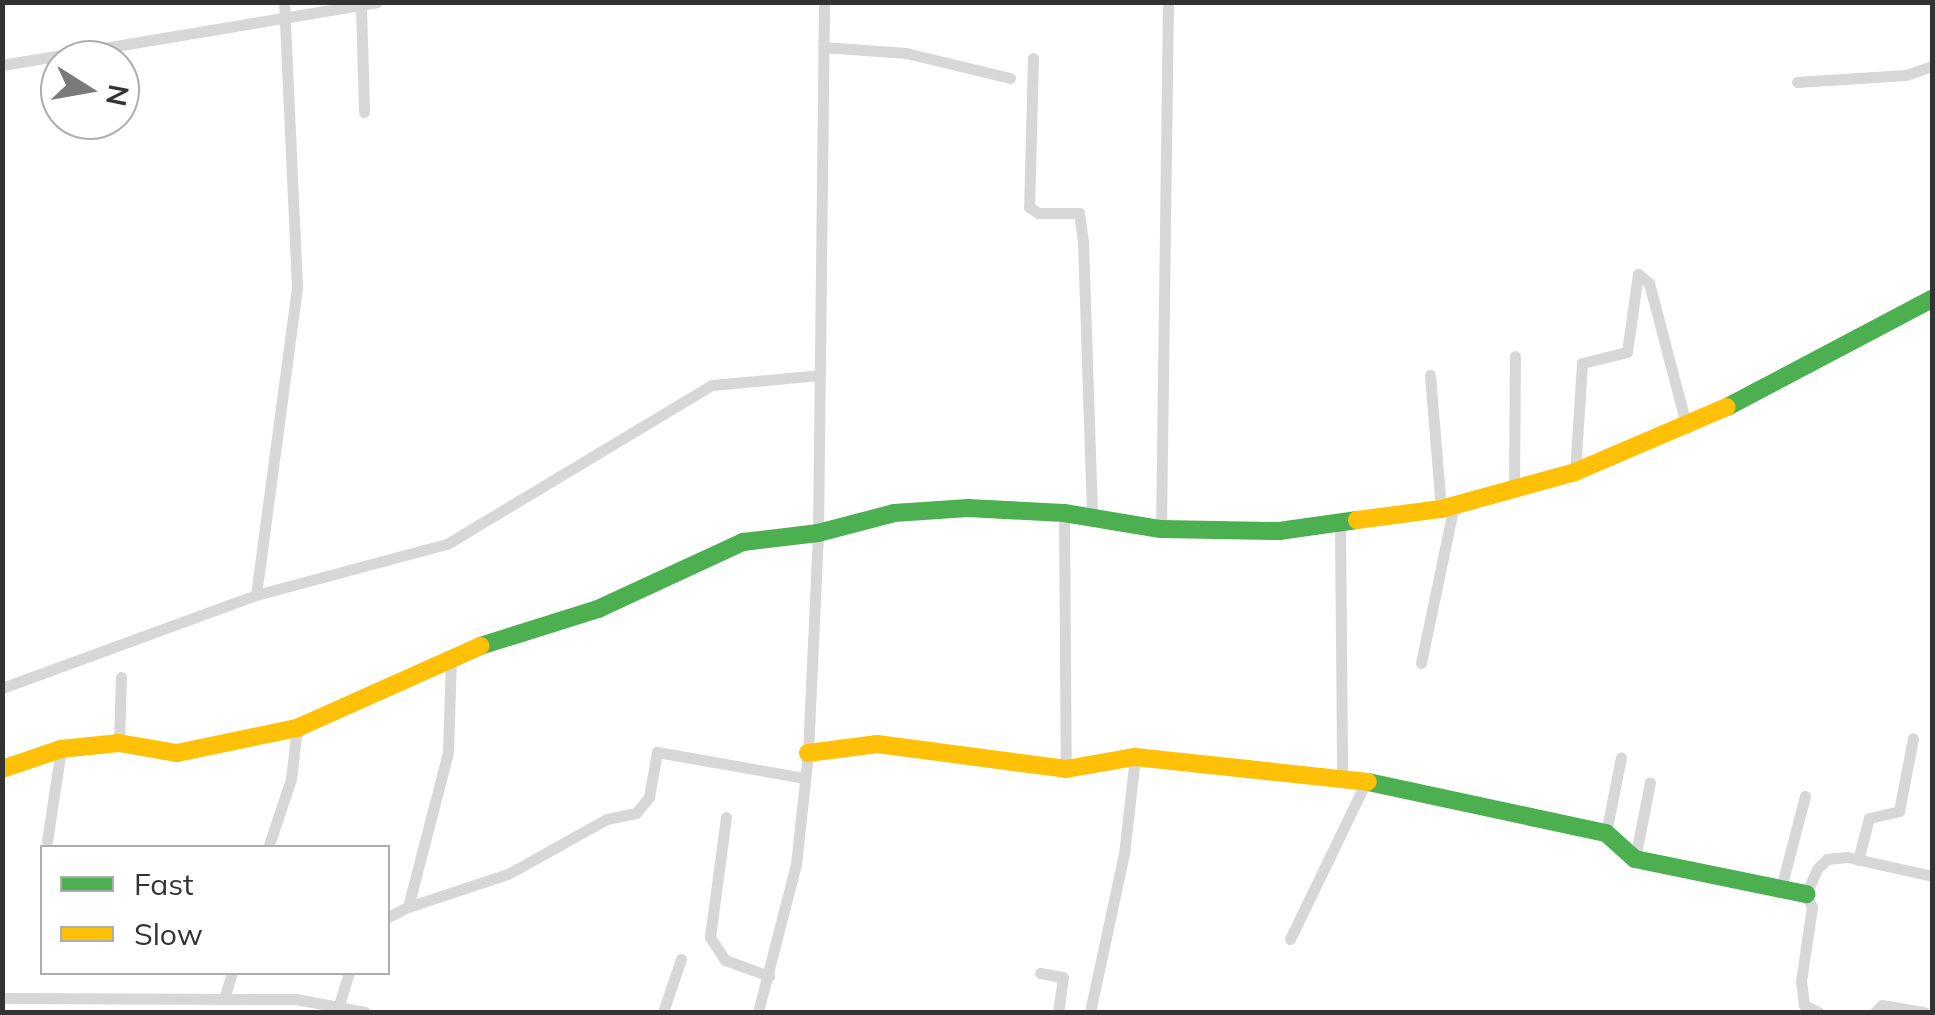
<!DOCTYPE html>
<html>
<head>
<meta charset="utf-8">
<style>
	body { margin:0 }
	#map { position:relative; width:1935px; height:1015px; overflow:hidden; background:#fff; font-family:Mulish,sans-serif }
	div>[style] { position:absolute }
	.street>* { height:11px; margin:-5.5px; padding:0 5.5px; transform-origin:5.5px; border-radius:5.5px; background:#d7d7d7 }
	.fast>* { height:18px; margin:-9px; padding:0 9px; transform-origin:9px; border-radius:9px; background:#4caf50 }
	.slow>* { height:18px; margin:-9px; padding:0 9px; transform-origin:9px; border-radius:9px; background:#ffc107 }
	span { translate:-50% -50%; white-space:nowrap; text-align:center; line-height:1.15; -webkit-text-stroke:10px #fff; paint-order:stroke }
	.frame { position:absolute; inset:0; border:5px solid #333; pointer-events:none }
	.legend { position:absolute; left:40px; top:845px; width:350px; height:130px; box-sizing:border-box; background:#fff; border:2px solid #adadad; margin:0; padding:12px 18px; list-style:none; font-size:30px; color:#333 }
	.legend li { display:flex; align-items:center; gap:20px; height:50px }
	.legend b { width:50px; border:2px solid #adadad }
	.north { position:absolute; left:40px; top:40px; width:100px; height:100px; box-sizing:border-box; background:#fff; border:2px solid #adadad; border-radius:50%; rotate:101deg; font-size:28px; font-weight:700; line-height:40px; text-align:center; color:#333 }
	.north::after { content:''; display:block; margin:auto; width:35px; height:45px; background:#7a7a7a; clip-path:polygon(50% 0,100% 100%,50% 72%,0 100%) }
</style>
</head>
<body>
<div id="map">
	<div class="street">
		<i style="left:361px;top:8px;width:104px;rotate:88.3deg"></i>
		<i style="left:823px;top:47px;width:83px;rotate:4.1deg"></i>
		<i style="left:906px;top:53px;width:107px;rotate:13.5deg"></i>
		<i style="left:1033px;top:58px;width:149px;rotate:91.5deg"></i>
		<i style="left:1029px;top:207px;width:11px;rotate:34deg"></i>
		<i style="left:1038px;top:213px;width:41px"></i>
		<i style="left:1079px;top:213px;width:29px;rotate:82deg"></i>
		<i style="left:1083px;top:242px;width:274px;rotate:88.1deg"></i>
		<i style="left:2px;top:65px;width:380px;rotate:-9.5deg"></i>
		<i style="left:1797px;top:82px;width:109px;rotate:-3.7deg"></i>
		<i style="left:1906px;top:75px;width:28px;rotate:-19deg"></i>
		<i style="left:1430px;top:375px;width:134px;rotate:85.3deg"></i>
		<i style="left:1575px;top:472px;width:109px;rotate:-86.3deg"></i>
		<i style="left:1582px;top:363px;width:46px;rotate:-13.7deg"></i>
		<i style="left:1627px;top:352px;width:79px;rotate:-82deg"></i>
		<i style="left:1638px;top:274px;width:14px;rotate:39deg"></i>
		<i style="left:1649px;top:283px;width:150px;rotate:75.3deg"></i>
		<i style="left:1514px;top:491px;width:135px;rotate:-89.6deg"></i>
		<i style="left:1064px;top:513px;width:256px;rotate:89.6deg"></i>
		<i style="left:1340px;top:527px;width:253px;rotate:89.5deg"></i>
		<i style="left:1161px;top:529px;width:527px;rotate:-89.24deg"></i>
		<i style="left:256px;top:595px;width:311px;rotate:-82.4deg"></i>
		<i style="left:297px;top:287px;width:285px;rotate:-92.6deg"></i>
		<i style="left:1421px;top:663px;width:161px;rotate:-78.2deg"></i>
		<i style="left:2px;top:688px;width:270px;rotate:-20.1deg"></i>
		<i style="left:256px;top:595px;width:198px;rotate:-15deg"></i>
		<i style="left:447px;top:544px;width:309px;rotate:-31deg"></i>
		<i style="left:712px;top:385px;width:107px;rotate:-5.3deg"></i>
		<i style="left:119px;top:743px;width:66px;rotate:-88.3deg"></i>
		<i style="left:726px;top:817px;width:121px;rotate:97.6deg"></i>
		<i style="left:710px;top:937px;width:27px;rotate:57deg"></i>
		<i style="left:725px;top:960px;width:47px;rotate:20deg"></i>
		<i style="left:1606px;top:833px;width:77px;rotate:-78.8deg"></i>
		<i style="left:47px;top:841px;width:93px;rotate:-81.3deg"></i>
		<i style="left:268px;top:848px;width:73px;rotate:-71.6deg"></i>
		<i style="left:291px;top:779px;width:51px;rotate:-83.3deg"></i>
		<i style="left:1635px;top:859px;width:78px;rotate:-79deg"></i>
		<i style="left:1858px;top:860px;width:43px;rotate:-75.3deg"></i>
		<i style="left:1869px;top:818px;width:31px;rotate:-13deg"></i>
		<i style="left:1899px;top:811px;width:74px;rotate:-79.1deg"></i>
		<i style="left:1781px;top:888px;width:95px;rotate:-75.4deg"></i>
		<i style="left:408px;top:907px;width:105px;rotate:-18.3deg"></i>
		<i style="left:508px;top:874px;width:113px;rotate:-29.1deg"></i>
		<i style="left:607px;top:819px;width:30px;rotate:-12deg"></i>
		<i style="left:636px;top:813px;width:21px;rotate:-51deg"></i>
		<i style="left:649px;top:797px;width:46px;rotate:-79.9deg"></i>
		<i style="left:657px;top:752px;width:150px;rotate:10deg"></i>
		<i style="left:388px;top:917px;width:22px;rotate:-27deg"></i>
		<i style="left:408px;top:907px;width:160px;rotate:-75.5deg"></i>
		<i style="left:448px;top:752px;width:97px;rotate:-88.2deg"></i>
		<i style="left:1290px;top:939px;width:172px;rotate:-64.2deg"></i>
		<i style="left:1040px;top:973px;width:23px;rotate:10deg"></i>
		<i style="left:1063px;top:977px;width:35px;rotate:98deg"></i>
		<i style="left:2px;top:998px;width:294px;rotate:0.2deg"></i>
		<i style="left:296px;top:999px;width:70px;rotate:10.7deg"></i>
		<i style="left:224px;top:999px;width:28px;rotate:-73deg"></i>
		<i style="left:339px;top:1005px;width:34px;rotate:-73deg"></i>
		<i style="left:663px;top:1012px;width:56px;rotate:-71.2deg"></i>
		<i style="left:758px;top:1012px;width:153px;rotate:-75.6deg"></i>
		<i style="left:796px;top:864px;width:112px;rotate:-83.8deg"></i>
		<i style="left:808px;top:753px;width:220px;rotate:-87.4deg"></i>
		<i style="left:818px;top:533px;width:531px;rotate:-89.35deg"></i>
		<i style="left:1090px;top:1012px;width:162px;rotate:-77.9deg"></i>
		<i style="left:1124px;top:854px;width:98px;rotate:-83.5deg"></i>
		<i style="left:1818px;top:1012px;width:16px;rotate:-153deg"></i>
		<i style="left:1804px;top:1005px;width:24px;rotate:-97deg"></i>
		<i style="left:1801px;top:981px;width:75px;rotate:-81.5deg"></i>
		<i style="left:1812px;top:907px;width:14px;rotate:-115deg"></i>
		<i style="left:1806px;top:894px;width:27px;rotate:-66deg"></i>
		<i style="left:1817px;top:869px;width:14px;rotate:-45deg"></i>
		<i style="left:1827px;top:859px;width:20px;rotate:-6deg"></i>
		<i style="left:1847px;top:857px;width:87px;rotate:12.6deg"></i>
		<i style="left:1875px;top:1012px;width:10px;rotate:-45deg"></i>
		<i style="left:1882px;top:1005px;width:43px;rotate:9.5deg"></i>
	</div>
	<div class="fast">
		<i style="left:1727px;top:407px;width:232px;rotate:-27.8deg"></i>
		<i style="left:480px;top:646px;width:124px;rotate:-17.4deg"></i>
		<i style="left:598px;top:609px;width:160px;rotate:-24.8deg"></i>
		<i style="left:743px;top:542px;width:76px;rotate:-6.8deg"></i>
		<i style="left:818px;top:533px;width:79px;rotate:-14.7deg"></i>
		<i style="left:894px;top:513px;width:74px;rotate:-3.9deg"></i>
		<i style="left:968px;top:508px;width:96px;rotate:3deg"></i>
		<i style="left:1064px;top:513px;width:98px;rotate:9.4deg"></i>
		<i style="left:1161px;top:529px;width:118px;rotate:1deg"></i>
		<i style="left:1279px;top:531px;width:79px;rotate:-8deg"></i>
		<i style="left:1368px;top:782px;width:243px;rotate:12.1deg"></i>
		<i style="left:1606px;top:833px;width:39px;rotate:42deg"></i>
		<i style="left:1635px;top:859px;width:175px;rotate:11.6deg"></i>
	</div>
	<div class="slow">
		<i style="left:1357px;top:520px;width:85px;rotate:-7.5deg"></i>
		<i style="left:1441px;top:509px;width:139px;rotate:-15.4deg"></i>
		<i style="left:1575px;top:472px;width:165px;rotate:-23.2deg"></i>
		<i style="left:808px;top:753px;width:70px;rotate:-7.4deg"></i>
		<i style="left:877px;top:744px;width:191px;rotate:7.5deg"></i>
		<i style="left:1066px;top:769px;width:70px;rotate:-9.9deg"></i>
		<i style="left:1135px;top:757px;width:234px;rotate:6.1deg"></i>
		<i style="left:2px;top:769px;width:62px;rotate:-18.7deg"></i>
		<i style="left:61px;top:749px;width:58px;rotate:-5.9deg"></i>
		<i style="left:119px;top:743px;width:59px;rotate:9.8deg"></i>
		<i style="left:177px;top:753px;width:123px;rotate:-11.8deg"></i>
		<i style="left:297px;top:728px;width:201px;rotate:-24.1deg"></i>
	</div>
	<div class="frame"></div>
	<ul class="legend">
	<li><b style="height:12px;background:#4caf50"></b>Fast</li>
	<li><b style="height:12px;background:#ffc107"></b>Slow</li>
	</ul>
	<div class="north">N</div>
</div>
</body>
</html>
